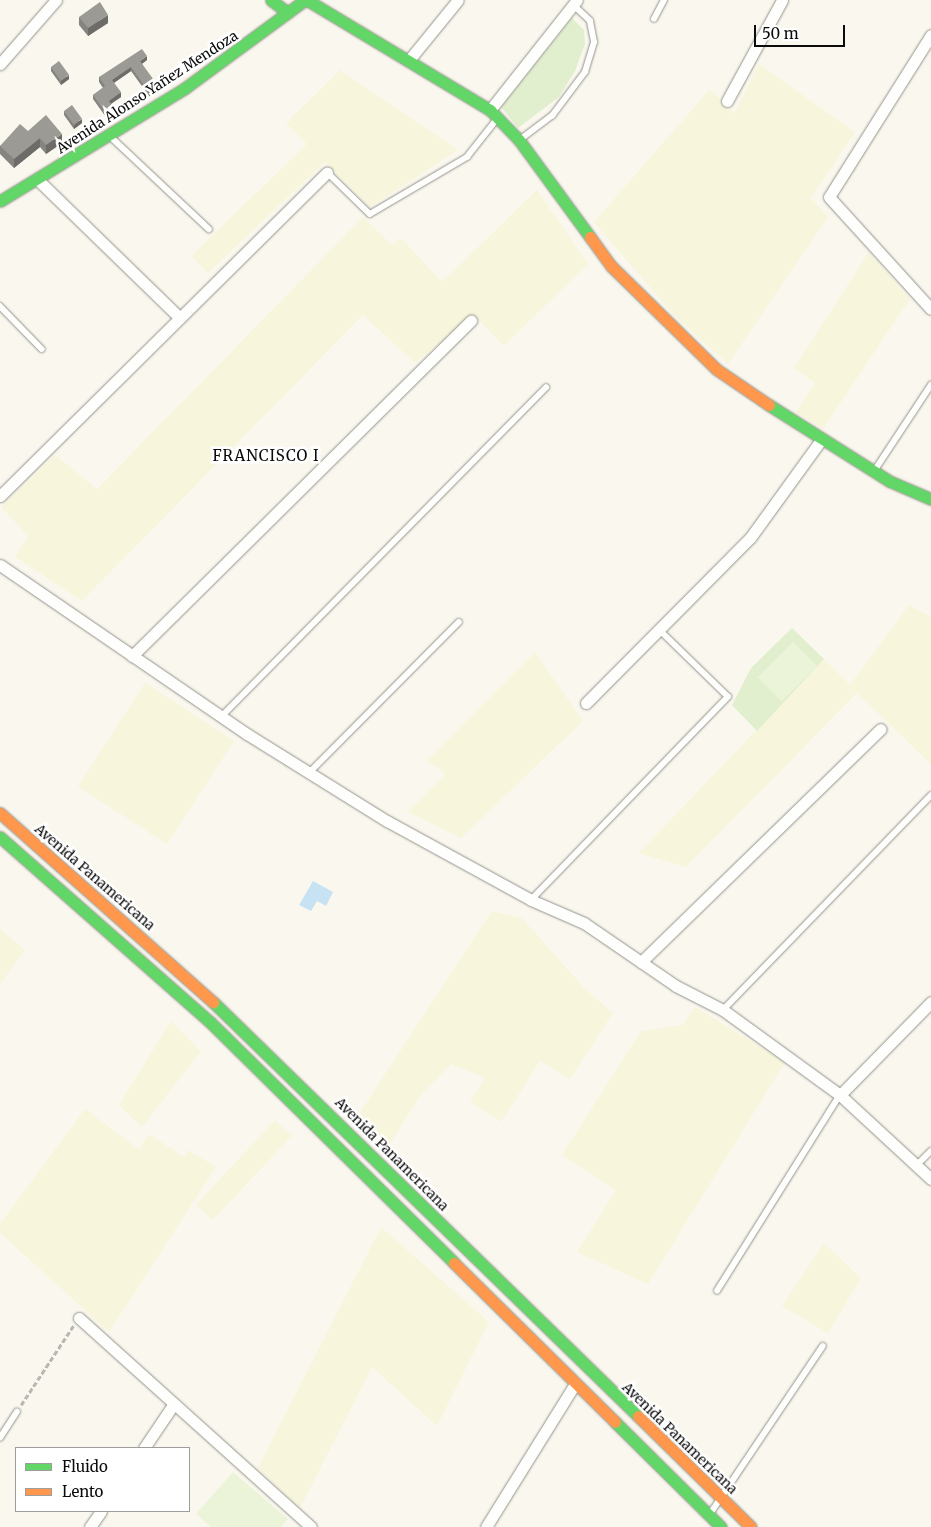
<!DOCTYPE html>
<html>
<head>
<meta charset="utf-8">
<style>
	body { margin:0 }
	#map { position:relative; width:931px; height:1527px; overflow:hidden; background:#faf8ee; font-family:Merriweather,serif }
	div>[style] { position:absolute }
	.farmland>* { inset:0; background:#f7f5db; transform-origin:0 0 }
	.green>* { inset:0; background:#e1efce }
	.pitch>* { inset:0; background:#ebf3d8; transform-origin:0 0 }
	.water>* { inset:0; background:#c6e2f3 }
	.path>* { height:2.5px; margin-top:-1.25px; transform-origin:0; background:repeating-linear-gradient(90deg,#b7b7b5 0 5px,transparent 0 7.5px) }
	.roads { filter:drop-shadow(0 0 1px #93928d) drop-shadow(0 0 1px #93928d) }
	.lane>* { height:5.5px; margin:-2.75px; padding:0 2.75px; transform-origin:2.75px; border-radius:2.75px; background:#fefefc }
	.street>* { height:11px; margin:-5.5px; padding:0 5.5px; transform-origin:5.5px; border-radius:5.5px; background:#fefefc }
	.fast>* { height:11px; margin:-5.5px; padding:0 5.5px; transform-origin:5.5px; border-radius:5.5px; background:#63d668 }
	.slow>* { height:11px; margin:-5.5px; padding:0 5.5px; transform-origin:5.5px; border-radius:5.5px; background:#ff974d }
	.wall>* { inset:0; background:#868480 }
	.shaded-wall>* { inset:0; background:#6d6c68 }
	.building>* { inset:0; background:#9c9a95; transform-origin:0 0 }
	span { translate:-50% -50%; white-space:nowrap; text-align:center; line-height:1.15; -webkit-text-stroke:5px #fff; paint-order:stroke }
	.street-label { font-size:14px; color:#0b0b0b }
	.neighbourhood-label { font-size:15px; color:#0b0b0b; letter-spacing:1px }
	.legend { position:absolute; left:15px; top:1447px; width:175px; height:65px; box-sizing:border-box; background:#fff; border:1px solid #9d9d9d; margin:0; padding:6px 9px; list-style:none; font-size:15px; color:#0b0b0b }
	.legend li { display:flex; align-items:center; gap:10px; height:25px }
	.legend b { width:25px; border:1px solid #9d9d9d }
	.scale { position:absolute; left:754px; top:25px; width:91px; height:22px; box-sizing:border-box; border:2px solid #0b0b0b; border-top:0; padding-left:6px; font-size:15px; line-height:18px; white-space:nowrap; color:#0b0b0b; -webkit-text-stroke:4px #fff; paint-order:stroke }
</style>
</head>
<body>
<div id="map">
	<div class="farmland">
		<i style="clip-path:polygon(759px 64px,855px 132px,811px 198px,828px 217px,728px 364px,673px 314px,594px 222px,710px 89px,734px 114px)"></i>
		<i style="clip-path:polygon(340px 70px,458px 150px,370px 207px,325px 162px,208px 273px,191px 256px,307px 144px,286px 123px)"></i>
		<i style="clip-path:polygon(537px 190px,588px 264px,504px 346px,474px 315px,415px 363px,363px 315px,82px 601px,15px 557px,28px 536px,1px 507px,55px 455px,97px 489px,363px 217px,392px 245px,401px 238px,442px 282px)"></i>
		<i style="clip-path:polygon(869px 252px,910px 299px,823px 429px,796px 412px,815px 383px,794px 368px)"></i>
		<i style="clip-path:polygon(909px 605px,931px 617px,931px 764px,857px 693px,686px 867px,639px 853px,824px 659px,850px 685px)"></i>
		<i style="clip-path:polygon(535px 652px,583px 721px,461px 838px,408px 812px,446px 774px,427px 761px)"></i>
		<i style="left:145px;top:683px;width:106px;height:123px;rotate:33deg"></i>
		<i style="clip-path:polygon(492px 911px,522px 918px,585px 989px,613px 1013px,570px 1079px,540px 1061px,501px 1122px,470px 1102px,485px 1078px,451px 1064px,420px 1096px,386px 1150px,355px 1120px)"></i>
		<i style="clip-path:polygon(0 929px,25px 950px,0 984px)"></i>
		<i style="clip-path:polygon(695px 1007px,785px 1062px,648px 1284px,577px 1252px,616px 1190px,562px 1155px,641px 1031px,683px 1025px)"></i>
		<i style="clip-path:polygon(171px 1021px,201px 1051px,142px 1127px,119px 1105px)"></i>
		<i style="clip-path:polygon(85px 1109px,139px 1149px,149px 1134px,184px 1157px,188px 1150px,216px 1167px,109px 1332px,0 1233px,0 1224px)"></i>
		<i style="left:275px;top:1120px;width:23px;height:116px;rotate:43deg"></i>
		<i style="clip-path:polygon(381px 1227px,489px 1322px,437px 1426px,372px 1367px,300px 1508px,258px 1468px)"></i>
		<i style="clip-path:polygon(824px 1243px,861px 1278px,828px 1333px,782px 1306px)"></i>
	</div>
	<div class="green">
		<i style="clip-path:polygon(572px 18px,584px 30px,585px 44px,575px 71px,559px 97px,518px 128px,501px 107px)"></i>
		<i style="clip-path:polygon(792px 628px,824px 659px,757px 731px,732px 705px,751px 668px)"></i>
	</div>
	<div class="pitch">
		<i style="left:793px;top:642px;width:34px;height:50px;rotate:45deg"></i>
		<i style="clip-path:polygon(233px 1472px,288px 1519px,281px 1527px,211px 1527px,196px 1514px)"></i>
	</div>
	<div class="water">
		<i style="clip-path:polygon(313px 881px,333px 892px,326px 906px,317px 901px,311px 911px,299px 905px)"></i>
	</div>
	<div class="path">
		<i style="left:21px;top:1405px;width:95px;rotate:-56.6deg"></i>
	</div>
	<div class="roads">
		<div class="lane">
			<i style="left:654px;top:19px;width:21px;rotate:-62deg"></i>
			<i style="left:110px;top:136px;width:136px;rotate:43.2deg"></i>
			<i style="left:521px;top:139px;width:39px;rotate:-37deg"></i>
			<i style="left:552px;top:116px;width:55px;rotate:-53.1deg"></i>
			<i style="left:585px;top:72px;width:31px;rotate:-73deg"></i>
			<i style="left:594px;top:42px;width:21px;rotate:-101deg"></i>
			<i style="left:590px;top:21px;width:23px;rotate:-137deg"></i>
			<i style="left:327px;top:172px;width:60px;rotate:44.3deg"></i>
			<i style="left:370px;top:214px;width:113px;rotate:-30.4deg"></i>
			<i style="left:467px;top:157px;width:48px;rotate:-51.7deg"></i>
			<i style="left:0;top:306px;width:60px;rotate:45.7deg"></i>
			<i style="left:875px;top:470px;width:102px;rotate:-56.6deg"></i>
			<i style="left:223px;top:715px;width:460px;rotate:-45.4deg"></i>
			<i style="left:310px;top:772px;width:211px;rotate:-45.2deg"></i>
			<i style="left:531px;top:900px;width:283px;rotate:-45.9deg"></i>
			<i style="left:728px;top:697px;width:96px;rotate:-135.8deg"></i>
			<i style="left:723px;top:1010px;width:299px;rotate:-45.9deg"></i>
			<i style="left:918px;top:1164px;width:18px;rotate:-45deg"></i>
			<i style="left:717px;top:1291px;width:231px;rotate:-57.9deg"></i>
			<i style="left:0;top:1438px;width:31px;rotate:-57deg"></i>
			<i style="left:710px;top:1514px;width:202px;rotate:-56.1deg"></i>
		</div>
		<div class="street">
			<i style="left:931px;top:35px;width:191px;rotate:122.2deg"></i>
			<i style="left:829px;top:197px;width:151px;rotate:47.7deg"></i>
			<i style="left:409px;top:60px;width:77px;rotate:-50.8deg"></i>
			<i style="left:0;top:64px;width:85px;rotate:-48.8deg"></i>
			<i style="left:727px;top:101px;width:115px;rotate:-61.4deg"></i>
			<i style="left:490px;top:110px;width:140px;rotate:-51.7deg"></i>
			<i style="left:37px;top:179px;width:198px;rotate:44.2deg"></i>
			<i style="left:0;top:496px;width:460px;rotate:-44.7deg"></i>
			<i style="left:0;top:565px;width:299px;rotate:34.4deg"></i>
			<i style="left:247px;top:734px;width:165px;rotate:31.9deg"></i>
			<i style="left:387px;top:821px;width:164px;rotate:28.7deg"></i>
			<i style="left:531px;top:900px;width:58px;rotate:23.5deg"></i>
			<i style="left:584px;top:923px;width:112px;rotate:34.4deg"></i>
			<i style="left:676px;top:986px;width:53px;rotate:27.1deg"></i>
			<i style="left:723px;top:1010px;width:145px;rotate:36deg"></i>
			<i style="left:840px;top:1095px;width:124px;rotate:42.7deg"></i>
			<i style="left:132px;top:656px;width:477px;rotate:-44.7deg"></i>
			<i style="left:586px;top:703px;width:233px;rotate:-45.2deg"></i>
			<i style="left:750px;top:538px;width:121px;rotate:-54.1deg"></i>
			<i style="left:641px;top:962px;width:334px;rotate:-44.2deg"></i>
			<i style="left:840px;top:1095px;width:130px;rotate:-45.6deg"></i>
			<i style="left:79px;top:1318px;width:312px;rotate:42deg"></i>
			<i style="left:144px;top:1448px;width:52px;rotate:-56deg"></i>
			<i style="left:90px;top:1527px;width:19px;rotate:-55deg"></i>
			<i style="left:486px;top:1527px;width:168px;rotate:-58.1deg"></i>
		</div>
		<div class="fast">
			<i style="left:271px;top:0;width:21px;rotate:37deg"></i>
			<i style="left:307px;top:0;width:214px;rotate:31deg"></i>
			<i style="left:490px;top:110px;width:42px;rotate:46deg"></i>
			<i style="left:519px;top:140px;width:120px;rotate:53.8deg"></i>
			<i style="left:0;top:201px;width:217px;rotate:-31.4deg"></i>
			<i style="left:185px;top:88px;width:149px;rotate:-36.3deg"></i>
			<i style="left:769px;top:405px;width:142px;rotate:32.3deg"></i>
			<i style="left:889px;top:481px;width:46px;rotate:23.2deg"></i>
			<i style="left:0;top:837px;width:278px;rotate:41.4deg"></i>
			<i style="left:209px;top:1021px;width:344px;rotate:44.6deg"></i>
			<i style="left:213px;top:1002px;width:593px;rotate:44.25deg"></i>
			<i style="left:615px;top:1422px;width:149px;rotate:44.7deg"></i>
		</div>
		<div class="slow">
			<i style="left:590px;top:237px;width:36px;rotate:54deg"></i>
			<i style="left:611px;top:266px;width:147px;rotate:44.4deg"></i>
			<i style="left:716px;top:369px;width:64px;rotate:34.2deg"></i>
			<i style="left:0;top:813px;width:285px;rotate:41.6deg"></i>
			<i style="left:454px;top:1263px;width:226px;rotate:44.6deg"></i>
			<i style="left:638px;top:1416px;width:158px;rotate:44.5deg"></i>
		</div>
	</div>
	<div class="wall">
		<i style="clip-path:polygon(79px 17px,108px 23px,88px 36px,79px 25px)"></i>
		<i style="clip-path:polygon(147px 60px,142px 64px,159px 91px,149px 96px,131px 71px,114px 83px,121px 97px,111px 104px,115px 115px,108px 120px,93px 99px,93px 95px,103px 88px,99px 82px,99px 77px)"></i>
		<i style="clip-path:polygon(51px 67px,69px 79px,61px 85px,51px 71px)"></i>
		<i style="clip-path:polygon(64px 111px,82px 123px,74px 129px,64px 115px)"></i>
		<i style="clip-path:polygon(28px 131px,62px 143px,46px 154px,40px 147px,14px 168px,0 154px,0 146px)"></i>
	</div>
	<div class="shaded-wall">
		<i style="clip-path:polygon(108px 15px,108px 23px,88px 36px,88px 28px)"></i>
		<i style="clip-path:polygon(147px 56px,147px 60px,140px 65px,140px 61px)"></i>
		<i style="clip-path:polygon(131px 67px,131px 71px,112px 84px,112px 80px)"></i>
		<i style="clip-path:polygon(69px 75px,69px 79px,61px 85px,61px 81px)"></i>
		<i style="clip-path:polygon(159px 87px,159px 91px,149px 96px,149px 92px)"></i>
		<i style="clip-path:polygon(121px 92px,121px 97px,109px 105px,109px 101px)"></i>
		<i style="clip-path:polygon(115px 110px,115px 115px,108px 120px,108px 116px)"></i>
		<i style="clip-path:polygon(82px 119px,82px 123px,74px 129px,74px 125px)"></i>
		<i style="clip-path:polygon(62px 134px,62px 143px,46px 154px,46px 145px)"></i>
		<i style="clip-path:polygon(40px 138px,40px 147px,14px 168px,14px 159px)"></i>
	</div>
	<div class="building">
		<i style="clip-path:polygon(100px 2px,108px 15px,88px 28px,79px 17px)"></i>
		<i style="clip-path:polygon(142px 49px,147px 56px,140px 61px,159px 87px,149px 92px,131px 67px,112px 80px,121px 92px,109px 101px,115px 110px,108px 116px,93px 95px,105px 86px,99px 77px)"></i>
		<i style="left:59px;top:61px;width:17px;height:10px;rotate:54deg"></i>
		<i style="left:72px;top:105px;width:17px;height:10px;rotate:54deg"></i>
		<i style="clip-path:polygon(46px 115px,62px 134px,46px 145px,40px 138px,14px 159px,0 146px,20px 124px,28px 131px)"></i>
	</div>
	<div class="street-label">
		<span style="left:147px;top:92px;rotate:-33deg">Avenida Alonso Yañez Mendoza</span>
		<span style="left:95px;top:877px;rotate:41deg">Avenida Panamericana</span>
		<span style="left:392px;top:1154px;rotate:45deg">Avenida Panamericana</span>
		<span style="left:680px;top:1438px;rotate:44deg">Avenida Panamericana</span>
	</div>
	<div class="neighbourhood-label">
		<span style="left:266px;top:456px">FRANCISCO I</span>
	</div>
	<ul class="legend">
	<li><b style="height:6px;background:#63d668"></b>Fluido</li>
	<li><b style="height:6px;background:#ff974d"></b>Lento</li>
	</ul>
	<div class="scale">50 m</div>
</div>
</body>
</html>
